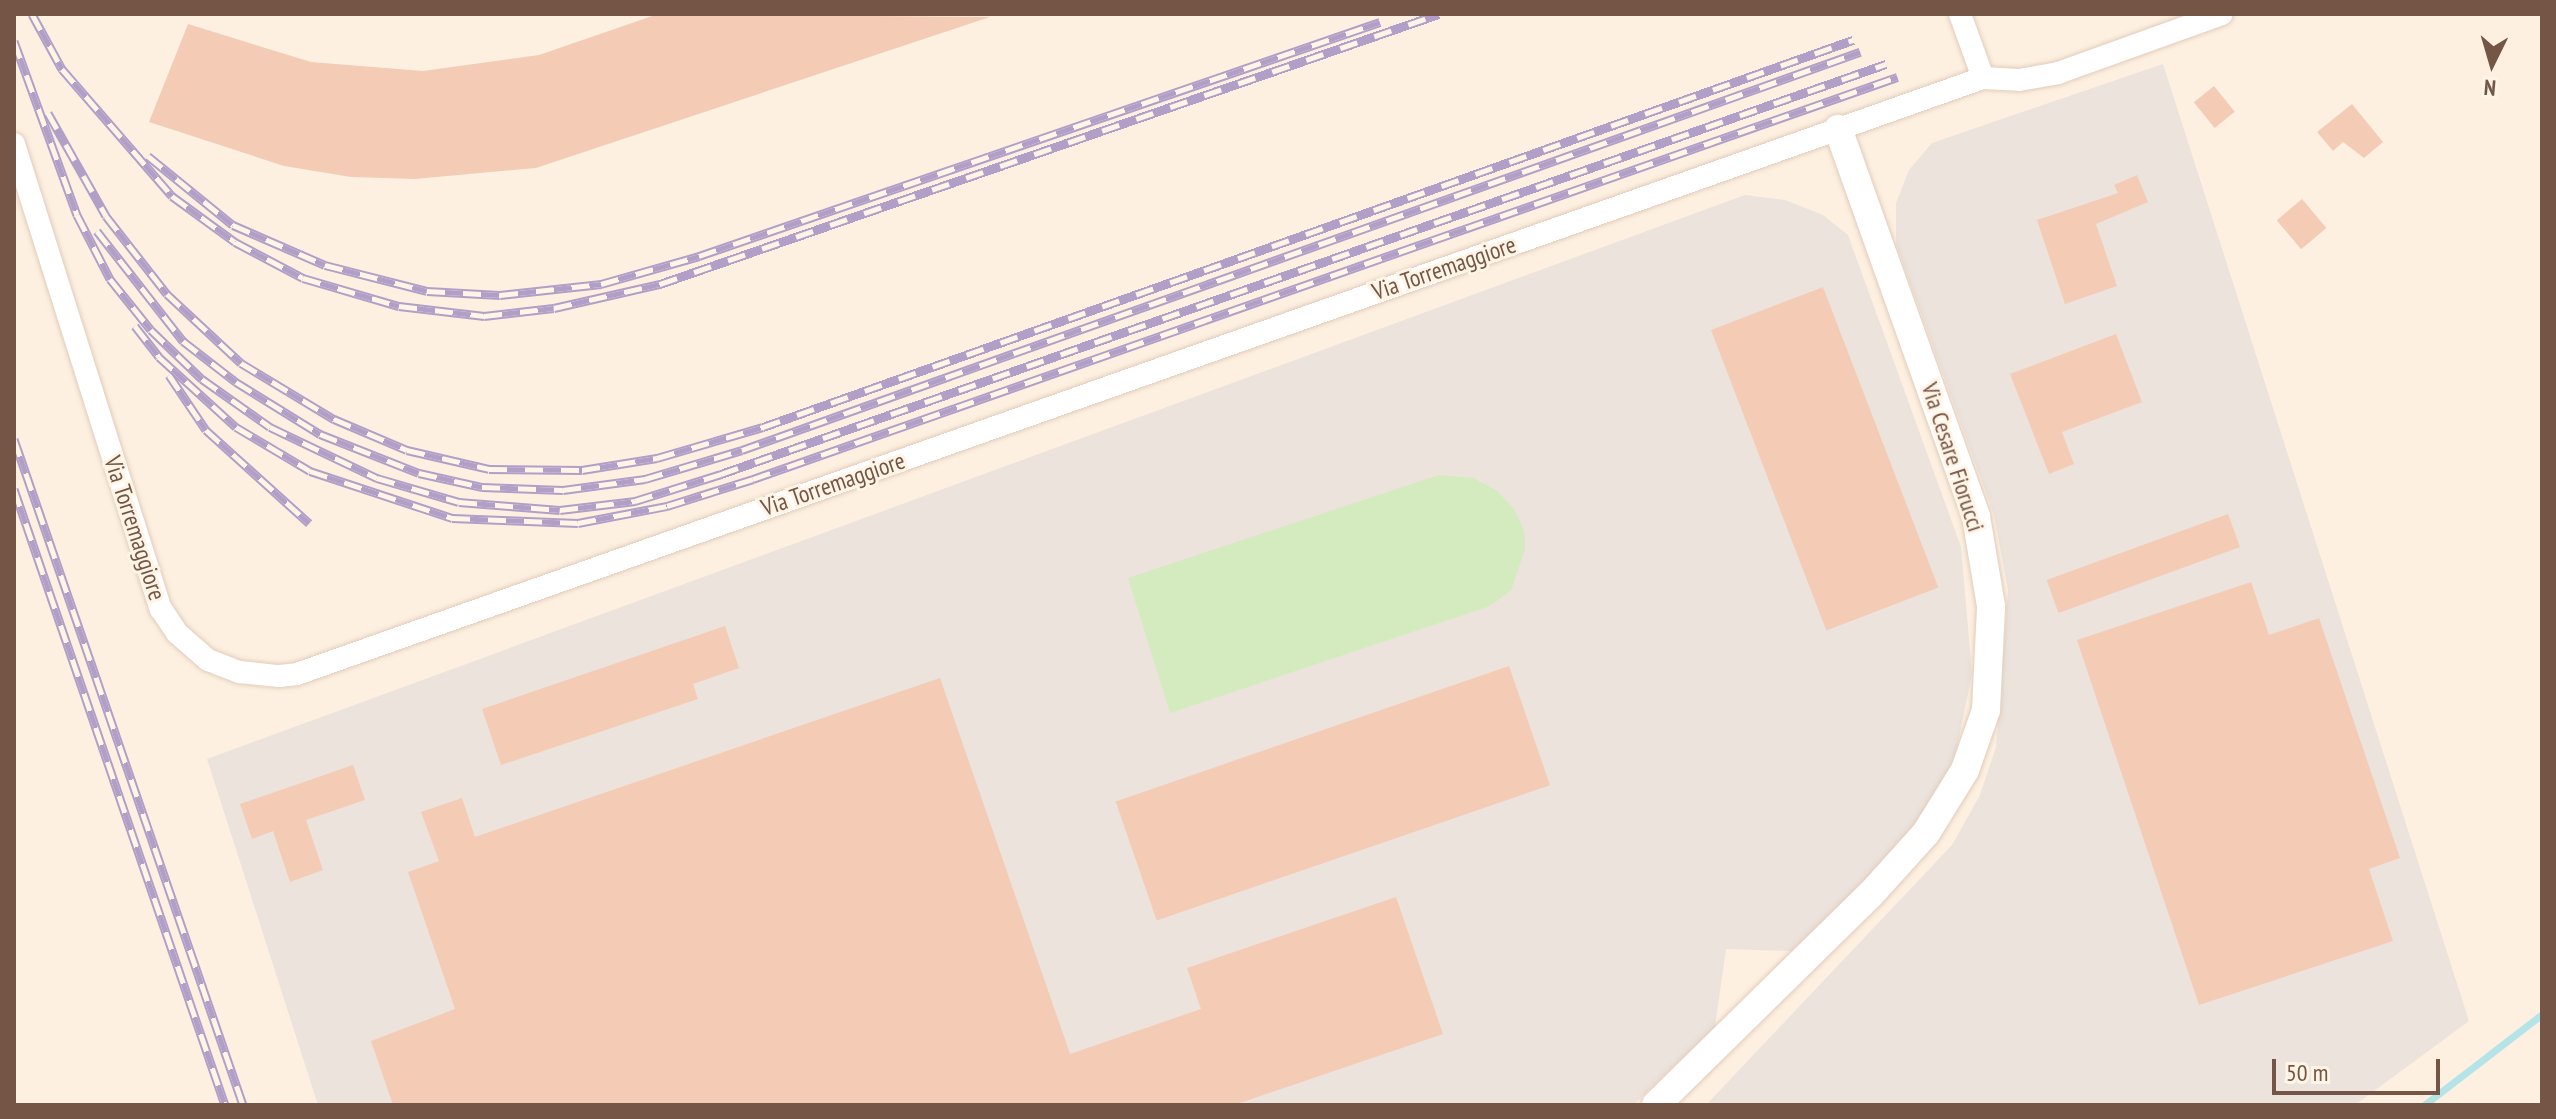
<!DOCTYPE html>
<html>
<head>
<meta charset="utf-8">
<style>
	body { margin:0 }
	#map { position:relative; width:2556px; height:1119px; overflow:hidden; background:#fdf0e0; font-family:"PT Sans Narrow",sans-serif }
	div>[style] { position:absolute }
	.industrial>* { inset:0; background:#ebe3dc }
	.green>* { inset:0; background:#d3ebbe }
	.stream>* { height:7px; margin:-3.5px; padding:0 3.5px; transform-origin:3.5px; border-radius:3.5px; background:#b4e3e8 }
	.building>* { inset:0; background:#f4ccb6; transform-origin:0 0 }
	.roads { filter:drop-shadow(0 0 2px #e2ccbc) drop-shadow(0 0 2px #e2ccbc) }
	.minor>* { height:22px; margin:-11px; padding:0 11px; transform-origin:11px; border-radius:11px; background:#fff }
	.tertiary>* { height:28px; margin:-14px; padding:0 14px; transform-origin:14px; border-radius:14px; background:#fff }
	.rail>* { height:9px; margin-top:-4.5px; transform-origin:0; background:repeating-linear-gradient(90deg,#fff5e7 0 18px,#b29fc7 0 36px); box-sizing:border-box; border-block:2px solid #b29fc7 }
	span { translate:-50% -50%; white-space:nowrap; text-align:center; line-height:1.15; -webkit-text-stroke:6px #fff5e7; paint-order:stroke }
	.street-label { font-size:24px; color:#755546 }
	.frame { position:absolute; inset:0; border:16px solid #755546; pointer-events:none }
	.north { position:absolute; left:2452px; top:24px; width:80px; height:80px; -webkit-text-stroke:6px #fff5e7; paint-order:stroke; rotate:185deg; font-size:22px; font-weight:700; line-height:32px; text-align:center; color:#755546 }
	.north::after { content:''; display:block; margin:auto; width:28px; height:36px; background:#755546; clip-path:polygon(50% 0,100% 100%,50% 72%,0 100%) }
	.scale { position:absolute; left:2272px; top:1059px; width:168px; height:36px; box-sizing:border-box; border:4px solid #755546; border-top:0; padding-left:10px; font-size:24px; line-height:28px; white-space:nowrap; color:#755546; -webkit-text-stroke:6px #fff5e7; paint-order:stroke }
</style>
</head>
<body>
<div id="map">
	<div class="industrial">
		<i style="clip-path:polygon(2163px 64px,2469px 1021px,2355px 1105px,1706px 1105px,1952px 845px,1980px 795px,1996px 747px,2008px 590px,1994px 515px,1896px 244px,1896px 203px,1909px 170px,1932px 143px)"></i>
		<i style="clip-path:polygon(1745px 195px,1785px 200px,1823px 215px,1848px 235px,1961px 547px,1972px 674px,1955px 757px,1922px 815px,1861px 890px,1792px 951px,1726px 949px,1715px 1027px,1633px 1105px,318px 1105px,207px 759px)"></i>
	</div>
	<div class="green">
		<i style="clip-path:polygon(1439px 475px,1473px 478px,1496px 490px,1514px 509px,1524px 531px,1525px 549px,1511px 590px,1490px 606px,1170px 713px,1128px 578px)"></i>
	</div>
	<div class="stream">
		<i style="left:2424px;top:1105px;width:149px;rotate:-37.6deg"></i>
	</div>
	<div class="building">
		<i style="clip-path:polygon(658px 14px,990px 17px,536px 168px,415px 179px,351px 177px,284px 166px,149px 122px,188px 24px,311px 62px,423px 71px,539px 55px)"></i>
		<i style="left:2214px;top:86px;width:33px;height:26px;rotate:51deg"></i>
		<i style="clip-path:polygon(2352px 104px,2383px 142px,2364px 158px,2343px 142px,2333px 151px,2317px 132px)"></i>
		<i style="clip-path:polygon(2137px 175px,2148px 202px,2096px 224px,2117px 286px,2065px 304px,2037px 220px,2118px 193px,2114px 185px)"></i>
		<i style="left:2302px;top:199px;width:38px;height:33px;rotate:50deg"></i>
		<i style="left:1823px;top:287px;width:322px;height:120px;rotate:69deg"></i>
		<i style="clip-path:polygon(2116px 334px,2142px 402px,2062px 432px,2074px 464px,2049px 474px,2010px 374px)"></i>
		<i style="left:2228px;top:514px;width:35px;height:193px;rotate:70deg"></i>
		<i style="clip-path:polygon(2251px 582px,2269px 635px,2319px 618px,2400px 858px,2369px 869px,2393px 941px,2199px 1005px,2077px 640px)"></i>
		<i style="clip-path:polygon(725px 626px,739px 668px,693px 684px,698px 699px,501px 765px,482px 709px)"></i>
		<i style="left:1509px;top:666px;width:126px;height:416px;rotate:71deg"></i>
		<i style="clip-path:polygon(940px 678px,1070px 1054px,1201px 1009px,1187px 968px,1396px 897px,1443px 1034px,1234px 1105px,393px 1105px,371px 1041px,455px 1009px,408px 872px,439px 861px,421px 812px,462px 798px,475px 837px)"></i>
		<i style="clip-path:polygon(353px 765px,365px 800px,306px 820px,323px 870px,290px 882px,273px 831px,252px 839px,240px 804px)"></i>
	</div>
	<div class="roads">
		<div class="minor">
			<i style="left:1960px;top:14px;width:68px;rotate:70.2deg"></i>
			<i style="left:14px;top:144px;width:488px;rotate:72.5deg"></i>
			<i style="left:161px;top:609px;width:29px;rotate:56deg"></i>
			<i style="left:177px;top:633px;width:41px;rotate:41.1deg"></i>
			<i style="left:208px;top:660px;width:34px;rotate:21deg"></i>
			<i style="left:240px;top:672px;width:39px;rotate:6deg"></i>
			<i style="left:279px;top:676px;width:18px;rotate:-6deg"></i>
			<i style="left:297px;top:674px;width:1788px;rotate:-19.47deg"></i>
			<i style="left:1983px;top:78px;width:36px;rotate:3deg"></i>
			<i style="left:2019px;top:80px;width:40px;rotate:-10deg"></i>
			<i style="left:2058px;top:73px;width:174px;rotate:-19.8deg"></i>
		</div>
		<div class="tertiary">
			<i style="left:1656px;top:1105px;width:301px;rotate:-44.5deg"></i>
			<i style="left:1871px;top:894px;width:82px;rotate:-48deg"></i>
			<i style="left:1926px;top:833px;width:74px;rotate:-58.2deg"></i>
			<i style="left:1965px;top:770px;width:64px;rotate:-70.7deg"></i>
			<i style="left:1986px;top:710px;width:104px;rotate:-87.2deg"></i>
			<i style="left:1991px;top:606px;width:91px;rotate:-99.5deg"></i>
			<i style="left:1976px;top:516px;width:411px;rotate:-109.6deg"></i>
		</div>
	</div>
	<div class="rail">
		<i style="left:32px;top:14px;width:63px;rotate:61.4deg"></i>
		<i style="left:62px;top:69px;width:168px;rotate:49.1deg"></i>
		<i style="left:172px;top:196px;width:78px;rotate:36.1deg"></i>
		<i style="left:235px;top:242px;width:77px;rotate:27.9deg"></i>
		<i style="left:303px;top:278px;width:100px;rotate:16.3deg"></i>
		<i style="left:399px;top:306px;width:86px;rotate:6.7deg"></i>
		<i style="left:484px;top:316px;width:70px;rotate:-6.5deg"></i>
		<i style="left:554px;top:308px;width:109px;rotate:-12.8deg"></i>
		<i style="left:660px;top:284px;width:824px;rotate:-19.12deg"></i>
		<i style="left:14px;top:41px;width:185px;rotate:70.1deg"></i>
		<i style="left:77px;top:215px;width:72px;rotate:62.7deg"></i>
		<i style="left:110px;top:279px;width:65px;rotate:51.2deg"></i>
		<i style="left:151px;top:330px;width:71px;rotate:43.9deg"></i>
		<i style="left:202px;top:379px;width:83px;rotate:35.2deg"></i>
		<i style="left:270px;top:427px;width:119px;rotate:25.5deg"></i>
		<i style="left:377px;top:478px;width:85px;rotate:16.3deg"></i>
		<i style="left:459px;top:502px;width:101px;rotate:4.5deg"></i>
		<i style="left:560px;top:510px;width:76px;rotate:-6.8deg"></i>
		<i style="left:635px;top:501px;width:90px;rotate:-17.4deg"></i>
		<i style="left:721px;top:474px;width:1235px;rotate:-19.39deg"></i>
		<i style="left:48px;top:113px;width:118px;rotate:60.6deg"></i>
		<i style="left:106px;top:216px;width:99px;rotate:52deg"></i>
		<i style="left:167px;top:294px;width:101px;rotate:43deg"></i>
		<i style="left:241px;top:363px;width:109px;rotate:31.1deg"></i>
		<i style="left:334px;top:419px;width:79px;rotate:23deg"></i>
		<i style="left:407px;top:450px;width:84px;rotate:13deg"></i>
		<i style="left:489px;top:469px;width:93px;rotate:0.6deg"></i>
		<i style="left:582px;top:470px;width:76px;rotate:-9.1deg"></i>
		<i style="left:657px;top:458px;width:110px;rotate:-16.3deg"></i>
		<i style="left:763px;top:427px;width:1157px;rotate:-19.55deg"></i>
		<i style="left:148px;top:156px;width:109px;rotate:39.1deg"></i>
		<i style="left:233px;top:225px;width:100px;rotate:23.5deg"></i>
		<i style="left:325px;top:265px;width:105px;rotate:14.3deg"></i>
		<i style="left:427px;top:291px;width:73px;rotate:3.1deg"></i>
		<i style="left:500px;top:295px;width:102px;rotate:-6.2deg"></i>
		<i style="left:601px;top:284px;width:102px;rotate:-15.9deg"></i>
		<i style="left:699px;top:256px;width:720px;rotate:-18.96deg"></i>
		<i style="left:97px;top:231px;width:140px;rotate:52deg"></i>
		<i style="left:183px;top:341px;width:67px;rotate:37.7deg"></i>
		<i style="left:236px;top:382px;width:99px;rotate:31.8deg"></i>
		<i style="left:320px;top:434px;width:106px;rotate:21.5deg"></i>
		<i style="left:419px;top:473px;width:65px;rotate:12.5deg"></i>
		<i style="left:482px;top:487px;width:81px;rotate:2.1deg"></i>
		<i style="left:563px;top:490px;width:83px;rotate:-7.6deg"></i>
		<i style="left:645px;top:479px;width:101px;rotate:-16.6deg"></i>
		<i style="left:742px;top:450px;width:1187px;rotate:-19.6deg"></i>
		<i style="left:135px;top:326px;width:39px;rotate:52deg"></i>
		<i style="left:159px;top:357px;width:104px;rotate:42.3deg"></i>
		<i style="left:236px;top:427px;width:86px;rotate:30.7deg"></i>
		<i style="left:310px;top:471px;width:150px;rotate:18.3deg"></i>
		<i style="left:452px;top:518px;width:126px;rotate:2.3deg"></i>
		<i style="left:578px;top:523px;width:91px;rotate:-10.8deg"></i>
		<i style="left:667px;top:506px;width:90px;rotate:-17.4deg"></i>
		<i style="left:753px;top:479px;width:1213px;rotate:-19.36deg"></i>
		<i style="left:169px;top:375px;width:66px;rotate:56.1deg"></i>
		<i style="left:206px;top:430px;width:139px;rotate:42.1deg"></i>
		<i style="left:14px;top:439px;width:704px;rotate:71.02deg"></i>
		<i style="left:14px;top:489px;width:651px;rotate:71.09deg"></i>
	</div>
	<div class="street-label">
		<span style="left:1444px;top:268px;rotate:-19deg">Via Torremaggiore</span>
		<span style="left:1953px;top:457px;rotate:72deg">Via Cesare Fiorucci</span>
		<span style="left:833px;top:484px;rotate:-19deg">Via Torremaggiore</span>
		<span style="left:135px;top:528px;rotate:72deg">Via Torremaggiore</span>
	</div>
	<div class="frame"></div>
	<div class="north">N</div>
	<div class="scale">50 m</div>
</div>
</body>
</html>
